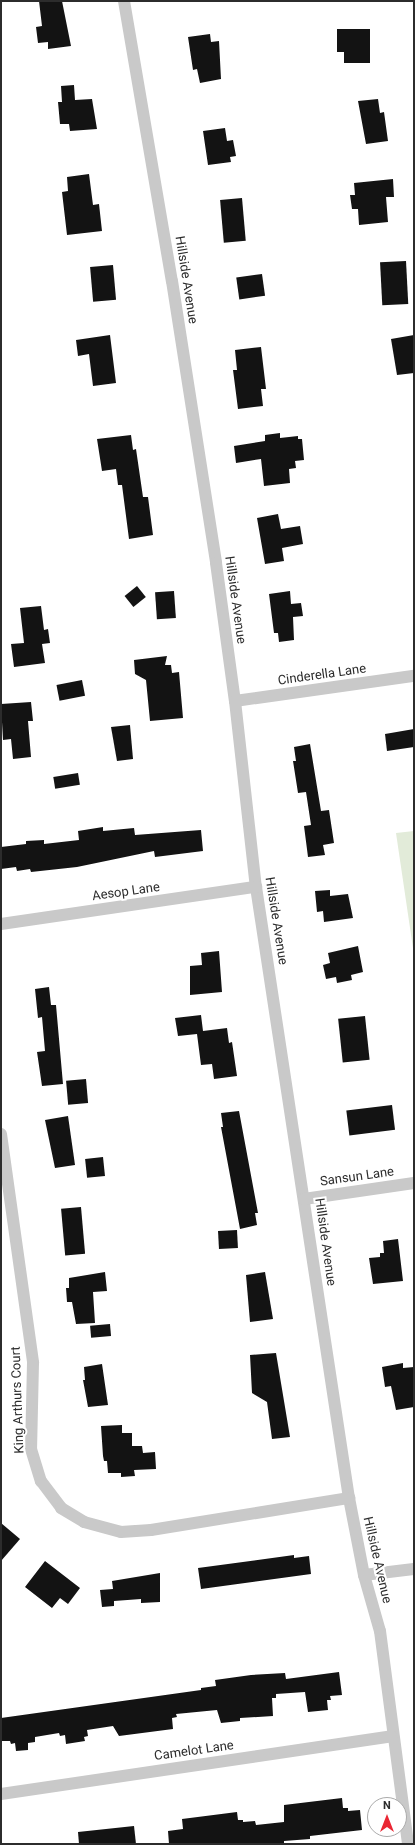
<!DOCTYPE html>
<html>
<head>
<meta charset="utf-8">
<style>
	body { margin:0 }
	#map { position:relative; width:415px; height:1845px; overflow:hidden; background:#fff; font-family:Roboto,sans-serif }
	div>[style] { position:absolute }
	.green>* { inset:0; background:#e2ebd9 }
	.building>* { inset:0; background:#131313; transform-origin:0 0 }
	.minor>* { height:12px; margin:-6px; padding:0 6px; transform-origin:6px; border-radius:6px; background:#c9c9c9 }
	span { translate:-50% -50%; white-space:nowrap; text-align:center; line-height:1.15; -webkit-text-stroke:4px #fff; paint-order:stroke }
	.street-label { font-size:13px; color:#2c2c2c }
	.frame { position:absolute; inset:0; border:2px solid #2c2c2c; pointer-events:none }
	.north { position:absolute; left:367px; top:1797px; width:40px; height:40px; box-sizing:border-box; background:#fff; border:1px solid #ababab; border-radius:50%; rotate:0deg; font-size:11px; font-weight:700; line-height:16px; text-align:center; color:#2c2c2c }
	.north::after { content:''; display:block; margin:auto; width:14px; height:18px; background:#ea2734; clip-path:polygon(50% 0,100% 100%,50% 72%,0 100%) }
</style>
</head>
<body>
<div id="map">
	<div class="green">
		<i style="clip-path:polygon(414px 831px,414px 955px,396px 833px)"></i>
	</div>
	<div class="building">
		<i style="clip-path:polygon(39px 1px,62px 1px,71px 46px,48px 49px,48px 42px,38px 43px,36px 27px,42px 26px)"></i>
		<i style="clip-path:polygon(337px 29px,370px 29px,370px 63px,344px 63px,344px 52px,337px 52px)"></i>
		<i style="clip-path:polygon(210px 34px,211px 42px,219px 41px,221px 79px,200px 83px,197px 69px,193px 70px,188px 37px)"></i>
		<i style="clip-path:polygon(74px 85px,75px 100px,92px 99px,97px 129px,70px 131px,69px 124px,60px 124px,58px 102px,62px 102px,61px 86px)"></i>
		<i style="clip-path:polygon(378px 99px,380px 113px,384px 112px,388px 141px,366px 144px,358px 101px)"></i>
		<i style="clip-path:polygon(225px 128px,227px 141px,233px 140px,236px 156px,230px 157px,231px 162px,208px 165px,203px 131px)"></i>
		<i style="clip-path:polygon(89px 174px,93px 205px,99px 204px,102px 231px,67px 235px,62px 192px,68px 191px,67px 177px)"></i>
		<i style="clip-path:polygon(393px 179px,394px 197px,386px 197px,388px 222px,359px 225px,358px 209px,352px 209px,350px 195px,355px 195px,354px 183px)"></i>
		<i style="left:242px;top:198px;width:43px;height:22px;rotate:85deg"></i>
		<i style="left:406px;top:261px;width:43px;height:26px;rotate:87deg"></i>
		<i style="left:113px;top:265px;width:35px;height:23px;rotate:85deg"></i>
		<i style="left:262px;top:274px;width:22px;height:26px;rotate:82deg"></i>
		<i style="clip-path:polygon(110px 335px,116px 383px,93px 386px,89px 354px,78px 356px,76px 340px)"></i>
		<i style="clip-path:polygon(414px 335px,414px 373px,397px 375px,391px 339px)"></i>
		<i style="clip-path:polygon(261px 347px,266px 389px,261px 389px,263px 406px,238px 409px,233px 370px,237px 370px,235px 350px)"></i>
		<i style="clip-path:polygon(280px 433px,280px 438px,298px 436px,298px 439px,302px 439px,304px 460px,295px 461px,296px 468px,289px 469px,290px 483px,264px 486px,261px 459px,236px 463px,234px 446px,265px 441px,265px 435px)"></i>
		<i style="clip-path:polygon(131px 435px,133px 450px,136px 449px,143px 497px,148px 497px,153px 535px,129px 539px,122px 485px,118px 485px,116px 469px,102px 471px,97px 439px)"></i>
		<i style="clip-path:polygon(278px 514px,281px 529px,300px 526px,303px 544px,282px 548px,284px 561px,265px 564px,257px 518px)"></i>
		<i style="left:137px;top:586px;width:14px;height:16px;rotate:51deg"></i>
		<i style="left:174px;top:591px;width:27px;height:19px;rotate:86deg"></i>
		<i style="clip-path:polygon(290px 591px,291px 604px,301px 603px,303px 616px,293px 617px,294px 640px,279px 642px,278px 633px,274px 633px,269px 594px)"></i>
		<i style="clip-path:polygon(41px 606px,44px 630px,48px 629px,50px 643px,42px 644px,45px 663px,14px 667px,11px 644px,24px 643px,20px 608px)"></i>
		<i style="clip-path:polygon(167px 656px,165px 665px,171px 665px,172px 673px,179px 672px,183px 718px,150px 721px,146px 680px,135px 674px,134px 660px)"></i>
		<i style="left:82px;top:680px;width:16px;height:26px;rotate:79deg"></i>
		<i style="clip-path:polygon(31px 702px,33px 721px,28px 721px,31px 757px,13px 759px,11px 739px,3px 740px,1px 704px)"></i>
		<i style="clip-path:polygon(130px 725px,133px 759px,117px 761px,111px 727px)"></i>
		<i style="clip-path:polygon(414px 729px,414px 747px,387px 751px,385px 734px)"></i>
		<i style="clip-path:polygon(310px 744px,321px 811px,329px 810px,334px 843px,323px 845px,325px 855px,308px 857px,304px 826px,311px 825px,306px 792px,298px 793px,293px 761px,296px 761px,294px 747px)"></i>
		<i style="left:78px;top:773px;width:12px;height:25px;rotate:81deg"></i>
		<i style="clip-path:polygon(103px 827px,103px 831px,134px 828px,135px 835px,201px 830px,203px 851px,155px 857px,154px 851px,77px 867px,31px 872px,30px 869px,17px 871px,16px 867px,1px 869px,1px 847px,26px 844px,26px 841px,44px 840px,44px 844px,79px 840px,78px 831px)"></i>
		<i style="clip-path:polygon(330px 890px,330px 896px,348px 894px,353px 918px,324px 922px,323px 911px,317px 912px,315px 891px)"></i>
		<i style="clip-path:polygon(358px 946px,363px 972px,351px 975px,352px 980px,337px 983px,336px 977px,326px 979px,323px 965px,330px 963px,328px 953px)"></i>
		<i style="clip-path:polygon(219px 951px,222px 992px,190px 995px,190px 966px,202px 965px,201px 953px)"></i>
		<i style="clip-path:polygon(49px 987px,51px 1005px,56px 1005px,63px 1084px,42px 1086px,37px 1052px,45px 1051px,42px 1017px,38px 1018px,35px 989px)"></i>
		<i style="clip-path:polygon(201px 1015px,203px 1031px,227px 1028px,229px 1043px,232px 1042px,237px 1076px,214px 1079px,212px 1064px,201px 1065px,197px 1034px,178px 1036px,175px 1018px)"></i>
		<i style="left:365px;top:1016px;width:44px;height:27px;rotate:84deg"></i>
		<i style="left:86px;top:1079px;width:24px;height:20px;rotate:85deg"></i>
		<i style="left:392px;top:1105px;width:25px;height:46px;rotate:83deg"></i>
		<i style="clip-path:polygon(239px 1111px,258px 1213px,255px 1213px,257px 1225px,240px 1229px,221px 1127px,223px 1127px,221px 1113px)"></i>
		<i style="clip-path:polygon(68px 1116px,75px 1165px,55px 1168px,45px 1120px)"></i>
		<i style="left:103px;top:1157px;width:19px;height:18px;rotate:84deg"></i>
		<i style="left:81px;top:1207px;width:47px;height:20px;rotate:85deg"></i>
		<i style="left:237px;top:1230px;width:18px;height:19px;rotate:87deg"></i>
		<i style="clip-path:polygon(398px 1239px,403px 1281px,373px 1284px,369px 1258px,380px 1257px,380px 1253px,384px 1253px,383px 1241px)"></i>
		<i style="clip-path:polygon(105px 1272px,107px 1291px,93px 1292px,95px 1323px,76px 1324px,72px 1302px,67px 1302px,66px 1288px,69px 1288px,69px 1278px)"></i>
		<i style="clip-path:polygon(265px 1272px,273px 1319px,250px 1322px,246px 1275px)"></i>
		<i style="left:110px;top:1324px;width:12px;height:20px;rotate:85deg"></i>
		<i style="clip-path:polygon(276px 1353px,290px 1437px,272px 1439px,267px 1402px,252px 1393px,250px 1355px)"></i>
		<i style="clip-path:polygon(403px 1363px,403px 1368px,414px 1367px,414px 1407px,396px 1410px,391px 1386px,385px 1387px,382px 1367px)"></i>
		<i style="clip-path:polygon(102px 1364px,108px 1405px,88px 1407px,83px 1380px,85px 1380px,84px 1367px)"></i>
		<i style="clip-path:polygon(122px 1425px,122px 1433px,132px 1433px,132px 1446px,142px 1446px,143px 1453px,155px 1452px,156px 1469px,134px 1470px,135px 1476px,121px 1477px,121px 1473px,108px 1473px,107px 1461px,104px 1461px,103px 1456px,101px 1426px)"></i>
		<i style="clip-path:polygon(1px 1523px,20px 1539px,1px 1561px)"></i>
		<i style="clip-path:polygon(294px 1555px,294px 1558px,309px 1556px,311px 1574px,201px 1589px,198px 1568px)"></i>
		<i style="clip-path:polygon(45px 1561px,80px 1588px,68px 1604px,60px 1598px,52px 1608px,25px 1587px)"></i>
		<i style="clip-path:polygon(160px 1573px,160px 1602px,141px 1603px,141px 1599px,114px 1601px,114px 1606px,102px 1607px,100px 1590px,113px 1589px,112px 1581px)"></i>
		<i style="clip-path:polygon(339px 1672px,342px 1695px,330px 1696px,331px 1700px,327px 1700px,328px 1710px,308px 1712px,305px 1692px,276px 1694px,276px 1698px,272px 1698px,273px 1716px,240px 1718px,240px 1721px,221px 1723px,217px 1710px,176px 1714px,177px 1717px,172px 1718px,173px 1729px,119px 1736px,113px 1726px,87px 1730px,88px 1736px,84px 1737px,85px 1741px,66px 1744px,65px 1735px,60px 1736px,59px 1733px,35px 1737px,35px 1742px,28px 1743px,28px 1750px,16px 1751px,15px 1743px,11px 1744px,10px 1741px,1px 1741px,1px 1718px,201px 1690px,201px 1688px,216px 1686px,215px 1680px,251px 1675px,285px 1673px,286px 1679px)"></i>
		<i style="clip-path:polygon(342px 1798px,343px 1808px,348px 1808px,348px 1811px,360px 1810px,362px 1830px,310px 1836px,310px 1839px,284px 1841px,284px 1844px,169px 1844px,168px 1831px,183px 1829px,182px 1819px,237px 1812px,238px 1820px,243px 1820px,243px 1822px,255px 1821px,256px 1825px,284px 1822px,284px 1805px)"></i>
		<i style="clip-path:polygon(134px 1826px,136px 1844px,79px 1844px,78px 1832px)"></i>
	</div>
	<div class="minor">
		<i style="left:124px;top:1px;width:284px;rotate:80.3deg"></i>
		<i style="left:172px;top:281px;width:285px;rotate:81.1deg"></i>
		<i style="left:216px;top:563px;width:139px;rotate:82.2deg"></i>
		<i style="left:235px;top:701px;width:187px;rotate:83.6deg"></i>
		<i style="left:256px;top:887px;width:618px;rotate:81.35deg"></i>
		<i style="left:349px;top:1498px;width:78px;rotate:79deg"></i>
		<i style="left:364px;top:1575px;width:58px;rotate:74.1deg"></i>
		<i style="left:380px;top:1631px;width:215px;rotate:82.5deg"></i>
		<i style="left:235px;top:701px;width:181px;rotate:-8deg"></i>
		<i style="left:1px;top:924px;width:258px;rotate:-8.3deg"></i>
		<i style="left:1px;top:1134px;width:231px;rotate:82deg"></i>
		<i style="left:33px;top:1363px;width:86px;rotate:91.3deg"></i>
		<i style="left:31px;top:1449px;width:34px;rotate:73deg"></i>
		<i style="left:41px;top:1481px;width:34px;rotate:53deg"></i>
		<i style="left:61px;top:1508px;width:27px;rotate:31deg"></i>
		<i style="left:84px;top:1522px;width:38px;rotate:15deg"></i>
		<i style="left:121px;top:1532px;width:30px;rotate:-4deg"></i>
		<i style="left:151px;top:1530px;width:201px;rotate:-9.2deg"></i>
		<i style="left:304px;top:1199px;width:111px;rotate:-8.3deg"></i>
		<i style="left:364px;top:1575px;width:50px;rotate:-6.8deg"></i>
		<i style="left:1px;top:1794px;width:395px;rotate:-8.4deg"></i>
	</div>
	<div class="street-label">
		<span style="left:186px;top:280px;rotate:81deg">Hillside Avenue</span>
		<span style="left:235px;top:600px;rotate:82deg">Hillside Avenue</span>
		<span style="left:322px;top:675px;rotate:-8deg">Cinderella Lane</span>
		<span style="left:126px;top:892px;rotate:-8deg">Aesop Lane</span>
		<span style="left:276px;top:921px;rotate:81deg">Hillside Avenue</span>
		<span style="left:357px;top:1177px;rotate:-8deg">Sansun Lane</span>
		<span style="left:325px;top:1242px;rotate:82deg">Hillside Avenue</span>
		<span style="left:18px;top:1400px;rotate:-92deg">King Arthurs Court</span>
		<span style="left:377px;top:1560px;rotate:77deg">Hillside Avenue</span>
		<span style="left:194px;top:1751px;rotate:-8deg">Camelot Lane</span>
	</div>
	<div class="frame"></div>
	<div class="north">N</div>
</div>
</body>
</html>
